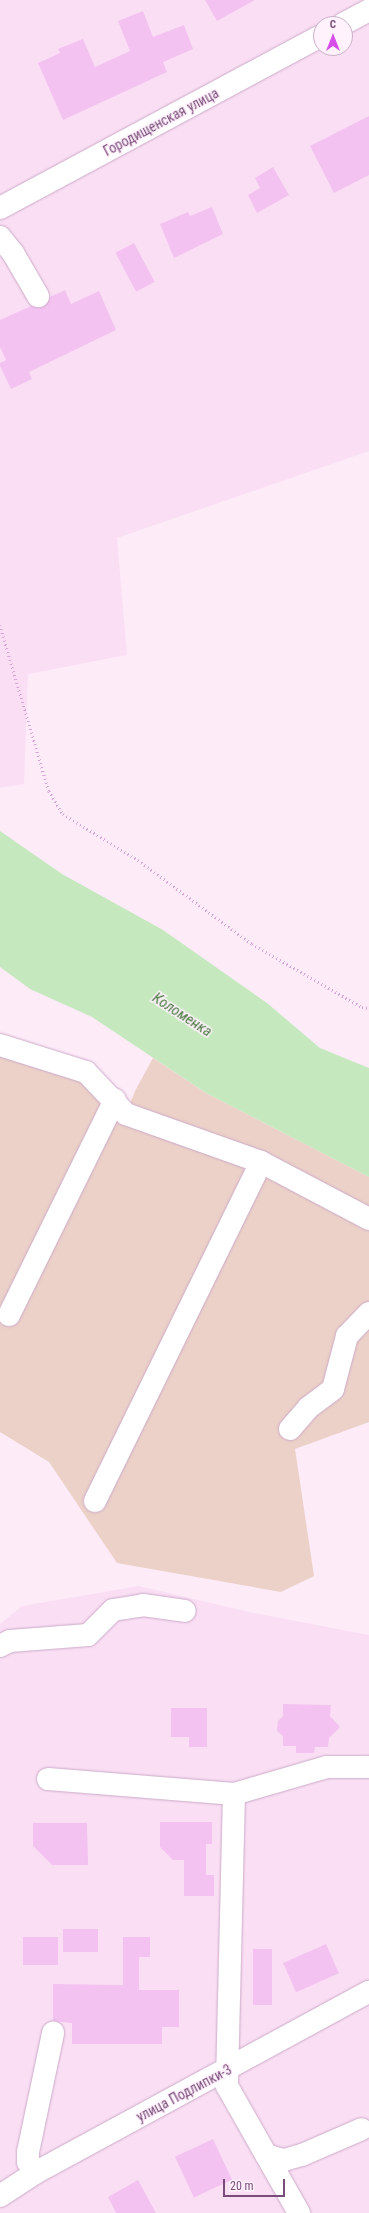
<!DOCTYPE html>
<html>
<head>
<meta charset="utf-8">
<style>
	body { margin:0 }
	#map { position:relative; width:369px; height:2213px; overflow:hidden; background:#fdebf8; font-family:"Roboto Condensed",sans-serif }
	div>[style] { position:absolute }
	.residential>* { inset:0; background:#fadff4 }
	.green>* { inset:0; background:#ecd1c8 }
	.water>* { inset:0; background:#c6e8be }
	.building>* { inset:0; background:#f3c2f1; transform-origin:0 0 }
	.path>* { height:2.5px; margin-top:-1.25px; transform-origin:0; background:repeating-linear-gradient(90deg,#d9a4d7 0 1px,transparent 0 4px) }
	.roads { filter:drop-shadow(0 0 1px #ccaac9) drop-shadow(0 0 1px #ccaac9) }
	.minor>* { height:22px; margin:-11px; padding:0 11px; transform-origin:11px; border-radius:11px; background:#fff }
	span { translate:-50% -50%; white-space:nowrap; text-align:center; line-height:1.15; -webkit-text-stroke:3px #fff2fc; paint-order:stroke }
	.street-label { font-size:14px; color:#7a4c7a }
	.water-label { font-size:15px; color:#46773c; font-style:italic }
	.north { position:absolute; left:313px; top:16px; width:40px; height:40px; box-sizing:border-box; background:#fff2fc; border:1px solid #cab0c8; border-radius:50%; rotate:0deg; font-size:11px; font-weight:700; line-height:16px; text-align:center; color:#7a4c7a }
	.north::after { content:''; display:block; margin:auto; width:14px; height:18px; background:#d64fe9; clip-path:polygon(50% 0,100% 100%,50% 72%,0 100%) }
	.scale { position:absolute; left:223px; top:2179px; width:62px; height:18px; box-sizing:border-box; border:2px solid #7a4c7a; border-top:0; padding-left:5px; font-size:12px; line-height:14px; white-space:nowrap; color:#7a4c7a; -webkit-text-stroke:3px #fff2fc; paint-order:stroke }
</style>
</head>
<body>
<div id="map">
	<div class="residential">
		<i style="clip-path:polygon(evenodd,0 0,369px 0,369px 451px,117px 538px,127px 655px,28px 674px,24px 784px,0 788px,0 0,321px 24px,345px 24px,345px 48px,321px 48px,321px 24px)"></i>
		<i style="clip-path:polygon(139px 1586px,249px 1612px,369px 1635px,369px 2213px,0 2213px,0 1624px,22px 1606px)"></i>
	</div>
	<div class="green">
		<i style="clip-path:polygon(0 1045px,86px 1072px,126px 1114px,135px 1091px,153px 1058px,206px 1093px,369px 1177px,369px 1422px,295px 1449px,314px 1576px,281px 1592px,117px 1563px,49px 1462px,0 1432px)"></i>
	</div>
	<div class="water">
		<i style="clip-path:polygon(0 831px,62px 874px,163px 930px,267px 1003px,320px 1048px,369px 1068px,369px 1177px,206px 1093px,92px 1017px,30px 989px,0 967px)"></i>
	</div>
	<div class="building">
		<i style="clip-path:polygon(205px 0,255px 0,217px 21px)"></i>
		<i style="clip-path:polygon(143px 11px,153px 37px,184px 25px,193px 49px,163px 62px,167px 72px,63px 120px,38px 63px,60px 53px,58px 49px,83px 39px,95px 67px,130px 51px,118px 21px)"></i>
		<i style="clip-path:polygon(369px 116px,369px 175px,334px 193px,310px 146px)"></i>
		<i style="clip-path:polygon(273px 167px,289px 195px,257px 213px,248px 195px,260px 188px,255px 178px)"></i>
		<i style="clip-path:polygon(212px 207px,223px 234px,174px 258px,160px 224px,188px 212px,190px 216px)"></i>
		<i style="left:134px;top:243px;width:44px;height:21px;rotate:62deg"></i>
		<i style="clip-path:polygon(65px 290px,71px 304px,99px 291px,116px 330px,29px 372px,32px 379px,11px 389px,0 366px,0 363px,6px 360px,0 347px,0 320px,31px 306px,44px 307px,50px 297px)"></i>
		<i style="clip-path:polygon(283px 1704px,331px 1705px,330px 1716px,340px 1727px,329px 1738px,328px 1747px,315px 1747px,314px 1753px,296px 1753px,296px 1746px,283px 1746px,283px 1736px,277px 1731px,278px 1721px,283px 1716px)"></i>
		<i style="clip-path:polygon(171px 1708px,207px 1708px,207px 1747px,189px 1747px,189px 1737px,171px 1737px)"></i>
		<i style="clip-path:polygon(160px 1822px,212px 1822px,212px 1844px,206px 1844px,206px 1875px,214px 1875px,214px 1896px,184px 1896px,184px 1860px,173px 1860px,160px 1847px)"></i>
		<i style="clip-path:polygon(33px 1823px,87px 1823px,88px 1865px,52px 1865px,33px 1846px)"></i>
		<i style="left:63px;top:1929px;width:35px;height:23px"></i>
		<i style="left:23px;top:1937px;width:35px;height:28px"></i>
		<i style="clip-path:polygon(123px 1937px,150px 1937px,150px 1957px,139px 1957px,139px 1990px,179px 1990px,179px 2027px,162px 2027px,162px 2044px,72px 2044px,72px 2023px,53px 2021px,53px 1984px,123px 1985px)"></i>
		<i style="left:326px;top:1944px;width:32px;height:47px;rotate:66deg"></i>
		<i style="left:253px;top:1949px;width:19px;height:56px"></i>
		<i style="left:213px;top:2139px;width:45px;height:42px;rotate:65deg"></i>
		<i style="clip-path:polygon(138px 2180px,156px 2213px,116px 2213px,108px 2197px)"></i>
	</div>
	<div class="path">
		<i style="left:0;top:625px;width:173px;rotate:73.6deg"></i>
		<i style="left:49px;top:791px;width:27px;rotate:59deg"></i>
		<i style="left:63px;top:814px;width:88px;rotate:31.5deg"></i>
		<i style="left:138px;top:860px;width:142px;rotate:36.4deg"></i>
		<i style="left:252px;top:944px;width:127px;rotate:29.8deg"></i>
		<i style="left:362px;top:1007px;width:7px;rotate:8deg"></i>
	</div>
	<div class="roads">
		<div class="minor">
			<i style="left:343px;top:24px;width:30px;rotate:-28deg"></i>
			<i style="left:0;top:208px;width:364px;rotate:-28.2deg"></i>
			<i style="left:0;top:237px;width:21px;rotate:51deg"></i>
			<i style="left:13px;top:253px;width:50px;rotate:59.8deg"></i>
			<i style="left:0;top:1045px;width:90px;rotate:17.4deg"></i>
			<i style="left:86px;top:1072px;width:58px;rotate:46.4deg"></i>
			<i style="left:126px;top:1114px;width:143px;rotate:19.6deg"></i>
			<i style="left:261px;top:1162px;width:122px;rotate:27.8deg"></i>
			<i style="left:9px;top:1315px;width:240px;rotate:-63.8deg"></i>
			<i style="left:290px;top:1429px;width:28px;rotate:-49deg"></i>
			<i style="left:308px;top:1408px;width:31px;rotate:-37deg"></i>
			<i style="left:333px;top:1389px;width:55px;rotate:-75.2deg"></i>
			<i style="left:347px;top:1336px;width:32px;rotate:-46deg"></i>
			<i style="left:95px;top:1501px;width:377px;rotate:-63.9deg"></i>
			<i style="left:0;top:1646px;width:11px;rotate:-27deg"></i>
			<i style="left:10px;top:1641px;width:78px;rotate:-4.4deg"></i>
			<i style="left:88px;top:1635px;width:35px;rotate:-45deg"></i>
			<i style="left:113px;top:1610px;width:30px;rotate:-9deg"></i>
			<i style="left:143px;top:1605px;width:42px;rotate:8.1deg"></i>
			<i style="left:48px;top:1779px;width:187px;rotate:4.6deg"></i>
			<i style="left:234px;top:1794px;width:97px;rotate:-16.2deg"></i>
			<i style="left:327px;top:1767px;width:42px"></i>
			<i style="left:234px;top:1794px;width:292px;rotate:91.4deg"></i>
			<i style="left:227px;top:2086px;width:146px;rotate:60.4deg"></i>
			<i style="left:266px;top:2155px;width:19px;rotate:16deg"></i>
			<i style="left:284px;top:2160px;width:19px;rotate:-16deg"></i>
			<i style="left:302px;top:2155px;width:65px;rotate:-23.4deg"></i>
			<i style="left:35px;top:2173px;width:13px;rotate:-122deg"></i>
			<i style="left:28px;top:2162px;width:10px;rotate:-90deg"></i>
			<i style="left:28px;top:2152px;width:122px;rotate:-78.1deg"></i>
			<i style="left:0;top:2196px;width:42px;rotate:-33.3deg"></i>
			<i style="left:35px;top:2173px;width:380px;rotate:-28.5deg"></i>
		</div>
	</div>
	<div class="street-label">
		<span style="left:161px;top:122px;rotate:-28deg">Городищенская улица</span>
		<span style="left:184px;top:2093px;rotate:-28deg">улица Подлипки-3</span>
	</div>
	<div class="water-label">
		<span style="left:182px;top:1015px;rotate:33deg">Коломенка</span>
	</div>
	<div class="north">С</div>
	<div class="scale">20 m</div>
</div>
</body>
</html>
